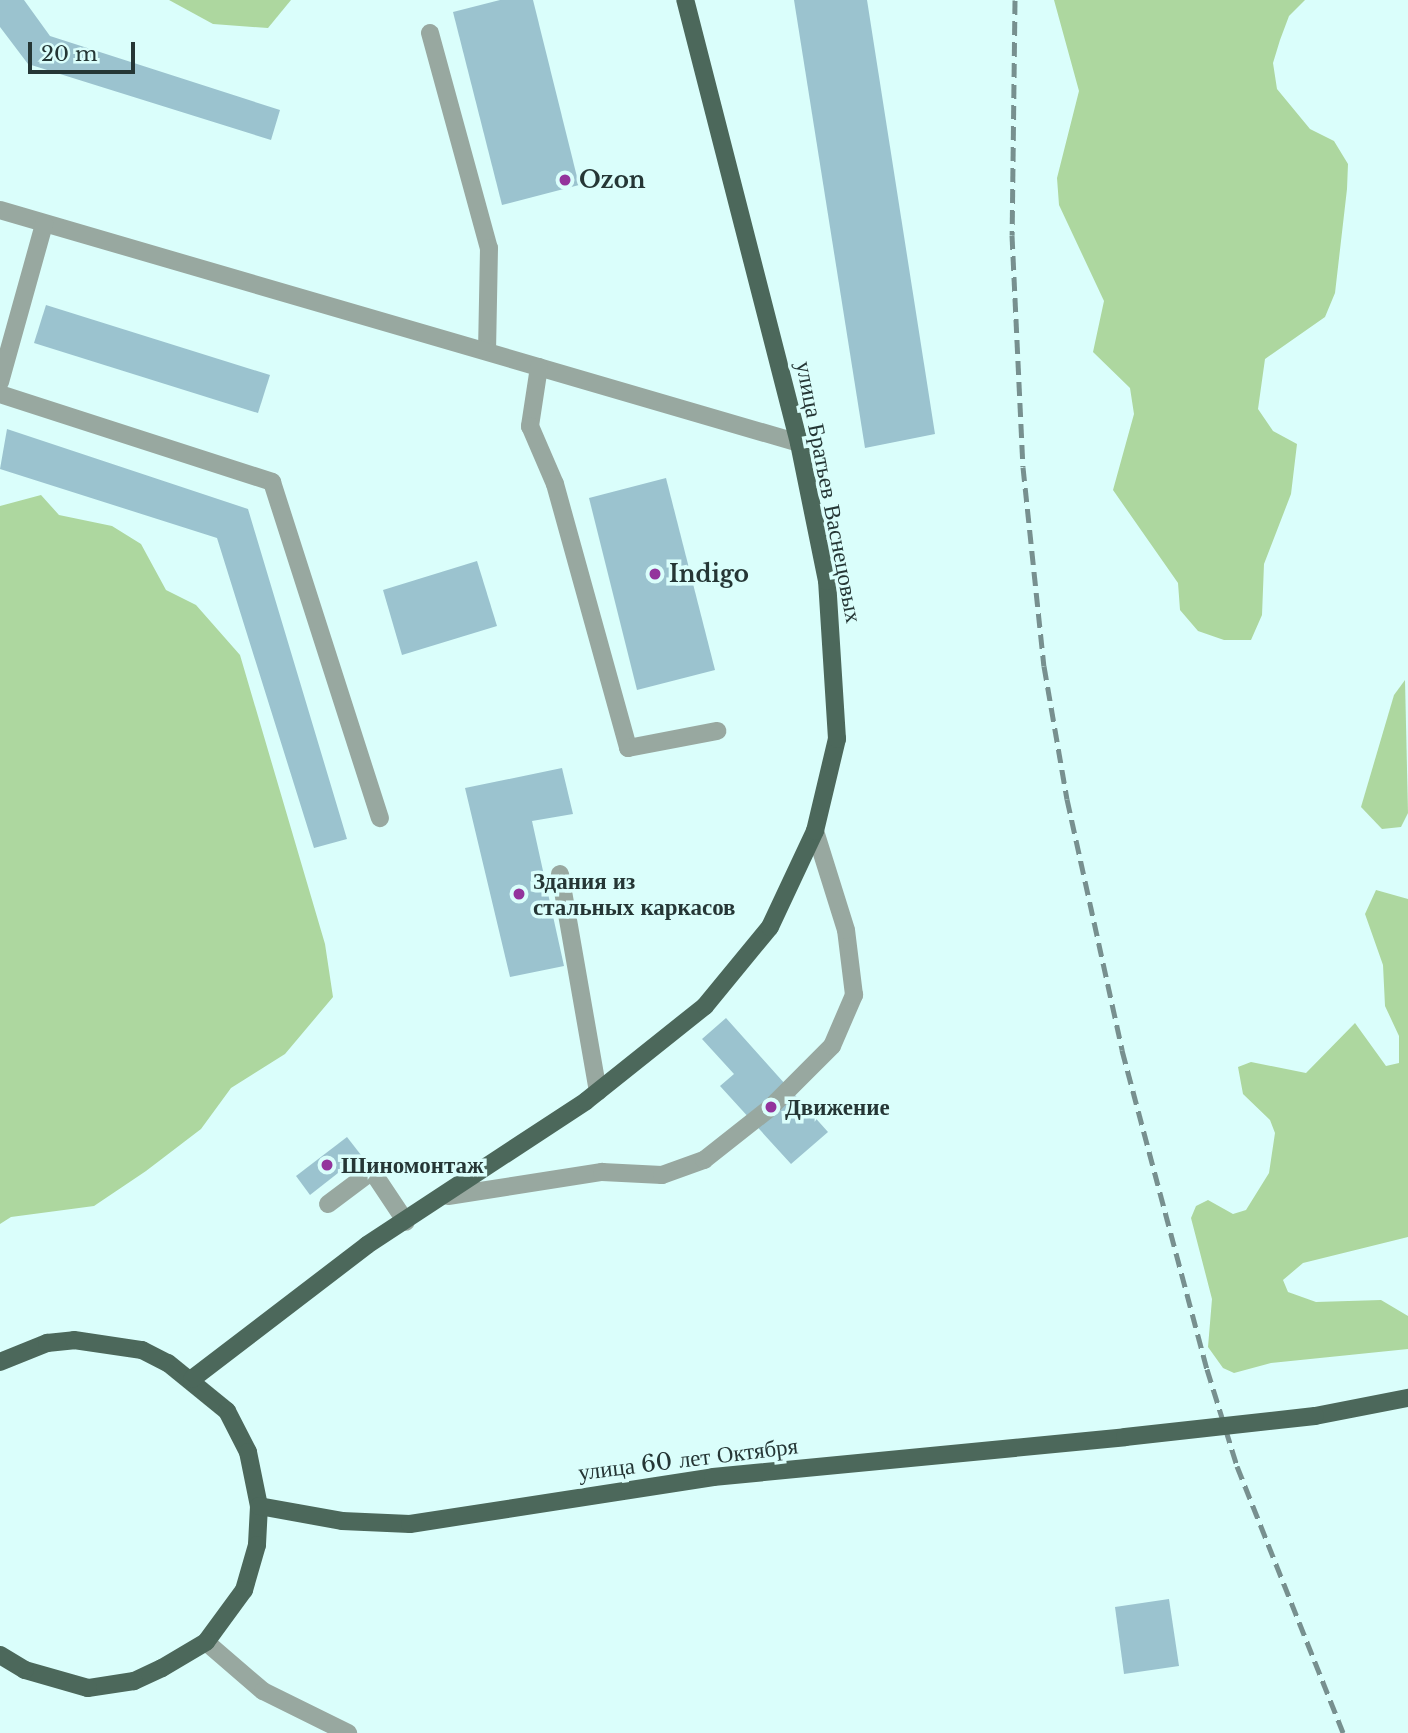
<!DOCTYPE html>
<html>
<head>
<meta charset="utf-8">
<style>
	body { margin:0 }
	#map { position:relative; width:1408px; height:1733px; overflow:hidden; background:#dafefb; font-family:"Libre Baskerville",serif }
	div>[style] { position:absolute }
	.green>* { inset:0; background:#add79f }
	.building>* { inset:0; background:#9bc3cf }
	.minor>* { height:18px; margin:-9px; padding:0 9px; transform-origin:9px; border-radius:9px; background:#98a8a0 }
	.major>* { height:18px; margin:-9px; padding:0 9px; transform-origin:9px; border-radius:9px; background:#4c685b }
	.rail>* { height:5px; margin-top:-2.5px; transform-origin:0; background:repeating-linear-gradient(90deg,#77908f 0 14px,transparent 0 21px) }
	.major-bridge>* { height:18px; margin:-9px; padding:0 9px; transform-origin:9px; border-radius:9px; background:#4c685b }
	.dots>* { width:19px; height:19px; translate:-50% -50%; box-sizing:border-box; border:4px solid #dafefb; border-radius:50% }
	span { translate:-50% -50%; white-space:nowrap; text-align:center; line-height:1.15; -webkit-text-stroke:7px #dafefb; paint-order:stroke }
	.poi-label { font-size:23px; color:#253635; font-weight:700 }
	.left { translate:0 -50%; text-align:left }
	.street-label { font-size:23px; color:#253635 }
	.scale { position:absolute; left:28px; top:42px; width:107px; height:32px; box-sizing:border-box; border:4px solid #253635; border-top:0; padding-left:9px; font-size:21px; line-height:24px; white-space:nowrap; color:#253635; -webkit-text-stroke:5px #dafefb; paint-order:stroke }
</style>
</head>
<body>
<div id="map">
	<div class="green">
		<i style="clip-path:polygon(169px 0,291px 0,268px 28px,213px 24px)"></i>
		<i style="clip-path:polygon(1054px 0,1305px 0,1289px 16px,1280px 40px,1273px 63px,1277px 89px,1310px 129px,1334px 141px,1348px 164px,1347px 189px,1335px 293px,1325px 317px,1265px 359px,1258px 409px,1273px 431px,1297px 444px,1291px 494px,1264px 564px,1262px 615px,1251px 640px,1224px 640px,1198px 631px,1180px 610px,1178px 583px,1113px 490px,1134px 414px,1130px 388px,1093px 352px,1104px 301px,1059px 205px,1057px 178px,1079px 91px)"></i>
		<i style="clip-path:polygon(41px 495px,59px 515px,112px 526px,141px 544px,166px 590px,196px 605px,240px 655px,325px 944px,333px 997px,285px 1054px,231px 1088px,201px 1129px,146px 1171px,94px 1206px,11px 1217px,0 1224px,0 506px)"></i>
		<i style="clip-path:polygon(1405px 680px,1408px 813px,1401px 827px,1382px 829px,1361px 807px,1394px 695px)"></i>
		<i style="clip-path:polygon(1376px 890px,1408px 899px,1408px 1237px,1303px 1263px,1283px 1280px,1288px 1292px,1316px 1302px,1381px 1300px,1408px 1316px,1408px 1349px,1271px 1363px,1234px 1373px,1223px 1368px,1208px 1347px,1212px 1299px,1191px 1218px,1196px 1206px,1208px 1200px,1233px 1214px,1246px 1210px,1269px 1173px,1275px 1133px,1270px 1120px,1243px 1094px,1238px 1067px,1251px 1062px,1306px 1073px,1355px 1023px,1386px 1066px,1399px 1063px,1399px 1036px,1385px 1006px,1383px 965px,1365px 914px)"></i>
	</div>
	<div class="building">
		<i style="clip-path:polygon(0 0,24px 0,50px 36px,280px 110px,271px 140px,28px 64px,0 27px)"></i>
		<i style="clip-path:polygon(500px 0,533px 0,579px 185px,502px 205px,453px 12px)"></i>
		<i style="clip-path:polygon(794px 0,867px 0,935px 434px,865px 448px)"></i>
		<i style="clip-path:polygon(46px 305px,270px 375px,258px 413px,34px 343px)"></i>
		<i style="clip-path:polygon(7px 429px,248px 509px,347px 839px,314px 848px,217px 538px,0 469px)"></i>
		<i style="clip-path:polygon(666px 478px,715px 670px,637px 690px,589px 498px)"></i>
		<i style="clip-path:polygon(477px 561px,497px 626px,402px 655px,383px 590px)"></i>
		<i style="clip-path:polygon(562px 768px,573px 814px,532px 821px,564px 966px,510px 977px,465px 788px)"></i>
		<i style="clip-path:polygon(726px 1018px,828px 1132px,791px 1164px,720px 1086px,734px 1074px,702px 1039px)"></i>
		<i style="clip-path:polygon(347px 1137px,361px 1155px,310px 1195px,296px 1176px)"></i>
		<i style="clip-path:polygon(1169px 1599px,1179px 1666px,1124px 1674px,1115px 1607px)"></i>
	</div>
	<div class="minor">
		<i style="left:430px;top:33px;width:223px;rotate:74.7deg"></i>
		<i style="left:489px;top:248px;width:103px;rotate:91.1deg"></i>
		<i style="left:0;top:210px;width:832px;rotate:16.26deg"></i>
		<i style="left:539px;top:367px;width:60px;rotate:98.7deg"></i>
		<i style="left:530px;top:426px;width:63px;rotate:66.7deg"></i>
		<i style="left:555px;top:484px;width:274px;rotate:74.5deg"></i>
		<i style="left:628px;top:748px;width:91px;rotate:-10.8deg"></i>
		<i style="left:0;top:382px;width:164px;rotate:-74.4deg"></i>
		<i style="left:0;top:394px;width:286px;rotate:17.9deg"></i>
		<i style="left:272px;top:482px;width:353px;rotate:72.2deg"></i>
		<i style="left:560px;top:874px;width:221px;rotate:80.1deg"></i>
		<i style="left:448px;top:1196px;width:156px;rotate:-8.9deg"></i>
		<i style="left:602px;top:1172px;width:60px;rotate:2.9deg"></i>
		<i style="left:662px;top:1175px;width:45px;rotate:-19.7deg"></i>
		<i style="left:704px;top:1160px;width:85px;rotate:-38.3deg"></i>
		<i style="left:771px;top:1107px;width:86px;rotate:-45deg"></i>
		<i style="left:832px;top:1046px;width:56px;rotate:-66.7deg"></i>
		<i style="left:854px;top:995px;width:65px;rotate:-97deg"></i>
		<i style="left:846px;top:930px;width:104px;rotate:-107.4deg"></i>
		<i style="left:328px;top:1204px;width:55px;rotate:-36.9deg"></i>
		<i style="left:372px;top:1171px;width:61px;rotate:56.3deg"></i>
		<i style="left:206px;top:1642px;width:75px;rotate:40.7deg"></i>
		<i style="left:263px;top:1691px;width:95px;rotate:26.3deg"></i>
	</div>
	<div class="major">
		<i style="left:0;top:1362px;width:51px;rotate:-22deg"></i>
		<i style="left:47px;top:1343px;width:27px;rotate:-6deg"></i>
		<i style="left:74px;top:1340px;width:69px;rotate:8.4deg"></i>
		<i style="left:142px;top:1350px;width:29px;rotate:27deg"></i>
		<i style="left:168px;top:1363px;width:76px;rotate:39.1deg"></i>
		<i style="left:227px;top:1411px;width:46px;rotate:62.9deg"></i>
		<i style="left:248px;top:1452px;width:55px;rotate:78.5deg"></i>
		<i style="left:259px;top:1506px;width:39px;rotate:93deg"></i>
		<i style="left:257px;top:1545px;width:47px;rotate:106.1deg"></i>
		<i style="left:244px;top:1590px;width:64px;rotate:126.2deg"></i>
		<i style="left:206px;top:1642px;width:51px;rotate:149.4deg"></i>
		<i style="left:162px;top:1668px;width:31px;rotate:155deg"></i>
		<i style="left:134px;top:1681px;width:47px;rotate:171.3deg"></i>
		<i style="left:88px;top:1688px;width:66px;rotate:-164.1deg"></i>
		<i style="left:25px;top:1670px;width:29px;rotate:-149deg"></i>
		<i style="left:192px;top:1379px;width:220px;rotate:-37.4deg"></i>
		<i style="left:367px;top:1245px;width:262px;rotate:-33.3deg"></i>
		<i style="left:586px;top:1101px;width:152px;rotate:-38.6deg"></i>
		<i style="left:705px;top:1006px;width:102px;rotate:-50.6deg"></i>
		<i style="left:770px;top:927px;width:106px;rotate:-64.9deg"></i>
		<i style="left:815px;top:831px;width:95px;rotate:-76.6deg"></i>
		<i style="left:837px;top:739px;width:158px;rotate:-93.6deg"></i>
		<i style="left:827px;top:581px;width:141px;rotate:-101.5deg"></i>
		<i style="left:799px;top:443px;width:457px;rotate:-104.4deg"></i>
		<i style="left:1315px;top:1416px;width:95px;rotate:-11deg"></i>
		<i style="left:259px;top:1506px;width:84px;rotate:10.2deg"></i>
		<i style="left:342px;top:1521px;width:68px;rotate:2.5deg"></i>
		<i style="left:410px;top:1524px;width:307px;rotate:-8.8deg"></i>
		<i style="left:713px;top:1477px;width:414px;rotate:-5.5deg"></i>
	</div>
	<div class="rail">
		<i style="left:1015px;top:0;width:235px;rotate:90.7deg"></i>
		<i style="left:1012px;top:235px;width:232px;rotate:87.3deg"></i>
		<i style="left:1023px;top:467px;width:200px;rotate:84deg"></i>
		<i style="left:1044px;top:666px;width:135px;rotate:80.2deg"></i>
		<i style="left:1067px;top:799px;width:257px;rotate:77.6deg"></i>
		<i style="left:1122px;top:1050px;width:330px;rotate:75.1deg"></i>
		<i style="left:1207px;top:1369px;width:102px;rotate:72.8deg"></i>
		<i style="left:1237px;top:1466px;width:287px;rotate:68.3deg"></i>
	</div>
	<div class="major-bridge">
		<i style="left:1125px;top:1437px;width:191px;rotate:-6.3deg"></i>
	</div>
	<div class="dots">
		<i style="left:565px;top:180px;background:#93349c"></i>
		<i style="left:655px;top:574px;background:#93349c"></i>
		<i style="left:519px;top:894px;background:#93349c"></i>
		<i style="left:771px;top:1107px;background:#93349c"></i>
		<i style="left:327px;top:1165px;background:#93349c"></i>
	</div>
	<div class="poi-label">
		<span class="left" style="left:579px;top:180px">Ozon</span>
		<span class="left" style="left:669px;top:574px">Indigo</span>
		<span class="left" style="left:533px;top:894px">Здания из<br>стальных каркасов</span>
		<span class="left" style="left:785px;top:1107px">Движение</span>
		<span class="left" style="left:341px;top:1165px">Шиномонтаж</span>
	</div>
	<div class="street-label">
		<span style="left:829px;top:492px;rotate:79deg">улица Братьев Васнецовых</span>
		<span style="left:688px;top:1459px;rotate:-7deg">улица 60 лет Октября</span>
	</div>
	<div class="scale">20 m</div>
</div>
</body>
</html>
